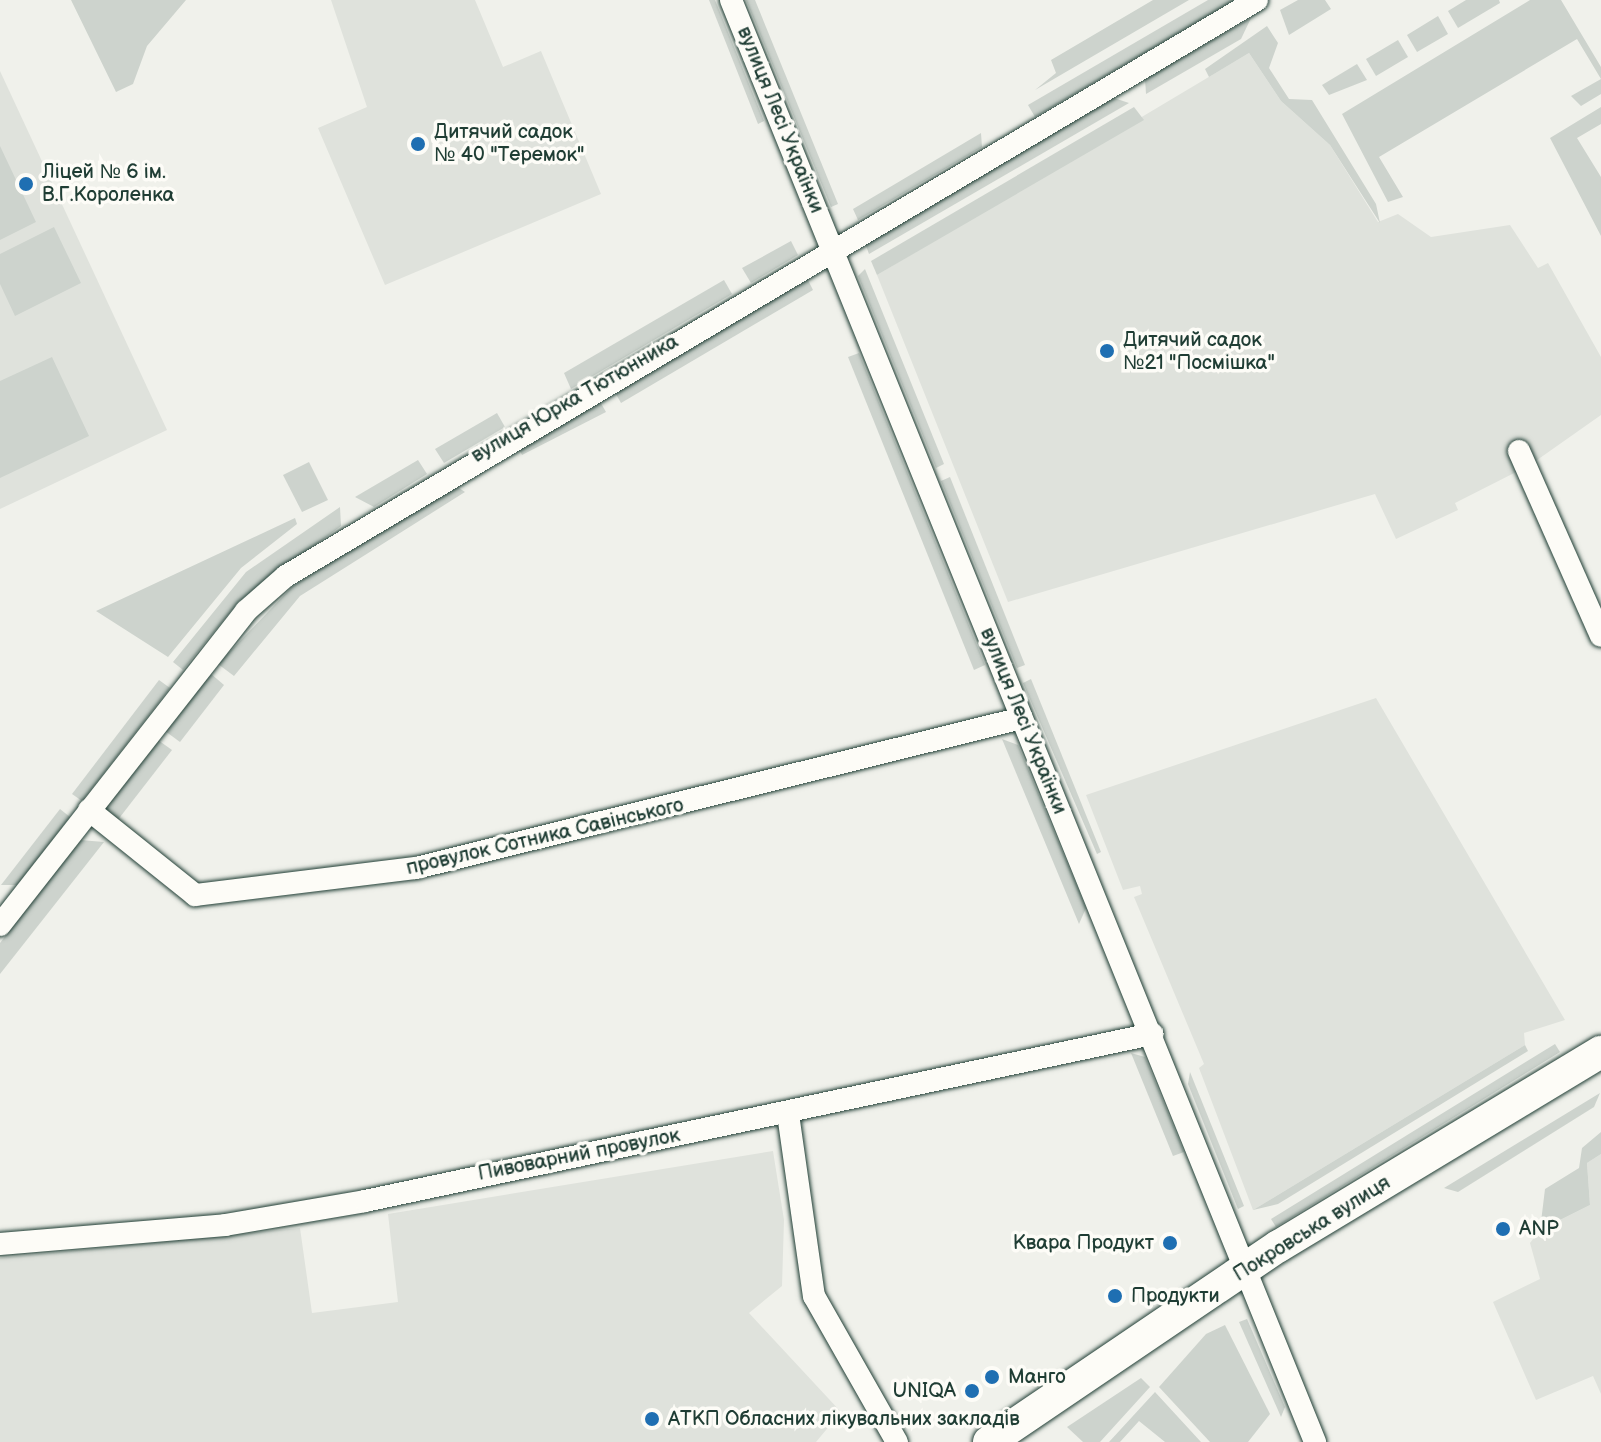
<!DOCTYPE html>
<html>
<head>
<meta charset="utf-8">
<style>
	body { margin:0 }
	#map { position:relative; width:1601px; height:1442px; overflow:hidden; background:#f0f1eb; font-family:"Balsamiq Sans",sans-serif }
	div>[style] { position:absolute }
	.built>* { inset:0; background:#dfe2dc }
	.green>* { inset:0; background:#cdd3cd }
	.roads { filter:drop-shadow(0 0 2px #1f3d34) drop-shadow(0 0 2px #1f3d34) }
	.minor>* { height:22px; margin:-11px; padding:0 11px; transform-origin:11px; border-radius:11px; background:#fdfcf7 }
	.highway>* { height:32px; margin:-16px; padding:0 16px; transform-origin:16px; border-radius:16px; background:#fdfcf7 }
	.dots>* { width:22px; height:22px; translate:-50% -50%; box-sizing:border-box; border:4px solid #fdfcf7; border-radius:50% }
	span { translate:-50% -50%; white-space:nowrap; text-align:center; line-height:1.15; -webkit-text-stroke:7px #fdfcf7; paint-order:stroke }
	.street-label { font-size:20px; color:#1f3d34 }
	.poi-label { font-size:20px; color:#1f3d34 }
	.left { translate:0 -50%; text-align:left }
	.right { translate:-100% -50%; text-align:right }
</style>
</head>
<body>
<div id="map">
	<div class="built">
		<i style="clip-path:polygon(331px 0,475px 0,503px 67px,541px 51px,601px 194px,385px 285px,318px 128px,367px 107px)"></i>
		<i style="clip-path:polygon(1249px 53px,1281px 101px,1330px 145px,1378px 222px,1398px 214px,1431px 237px,1510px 225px,1538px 268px,1548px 263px,1601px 357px,1601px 415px,1530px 465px,1455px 503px,1458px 510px,1396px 539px,1375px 494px,1008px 602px,877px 275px)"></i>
		<i style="clip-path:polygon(0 71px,167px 430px,0 509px)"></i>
		<i style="clip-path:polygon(1376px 698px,1565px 1020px,1524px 1033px,1525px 1045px,1253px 1210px,1199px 1068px,1204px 1064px,1134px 897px,1142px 894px,1140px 886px,1123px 890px,1086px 795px)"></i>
		<i style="clip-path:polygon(773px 1151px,784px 1220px,782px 1286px,749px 1313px,841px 1412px,816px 1442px,0 1442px,0 1258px,300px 1228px,312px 1313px,398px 1302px,388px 1214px)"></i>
		<i style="clip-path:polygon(1601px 1154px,1601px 1394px,1593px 1376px,1536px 1400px,1493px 1302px,1540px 1279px,1530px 1243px,1540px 1230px,1590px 1205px,1587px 1163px)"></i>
	</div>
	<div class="green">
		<i style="clip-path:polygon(71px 0,186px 0,147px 46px,133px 84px,116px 92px)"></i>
		<i style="clip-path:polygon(709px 0,715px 0,764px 121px,758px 124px)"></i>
		<i style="clip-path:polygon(746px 0,755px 0,838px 204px,831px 207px)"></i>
		<i style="clip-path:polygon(1153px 0,1189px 0,1035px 90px,1056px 73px,1051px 60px)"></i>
		<i style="clip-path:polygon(1208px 0,1235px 0,1035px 117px,1028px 105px)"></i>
		<i style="clip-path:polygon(1298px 0,1325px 0,1331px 9px,1289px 35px,1280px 10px)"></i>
		<i style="clip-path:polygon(1466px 0,1499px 0,1500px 3px,1458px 28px,1448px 11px)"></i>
		<i style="clip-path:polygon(1530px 0,1561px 0,1601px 67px,1601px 94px,1581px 106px,1571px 96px,1601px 79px,1577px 39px,1379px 157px,1403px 197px,1388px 202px,1342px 114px)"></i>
		<i style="clip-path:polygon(1438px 16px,1448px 34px,1417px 52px,1407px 35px)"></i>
		<i style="clip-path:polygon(1251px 18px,1241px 39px,1146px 94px,1145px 79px)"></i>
		<i style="clip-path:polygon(1267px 26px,1278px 43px,1269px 68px,1289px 99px,1312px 100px,1376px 204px,1380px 223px,1330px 145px,1281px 101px,1249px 53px,1209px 77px,1205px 69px)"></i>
		<i style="clip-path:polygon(1398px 40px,1408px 57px,1376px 76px,1366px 59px)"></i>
		<i style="clip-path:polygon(1357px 64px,1367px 80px,1329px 95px,1322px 85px)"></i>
		<i style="clip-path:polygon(1114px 98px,1129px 103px,869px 254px,865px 243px)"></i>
		<i style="clip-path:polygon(1134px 107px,1144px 120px,877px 275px,871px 261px)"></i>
		<i style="clip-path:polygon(1601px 107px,1601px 124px,1577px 138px,1601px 177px,1601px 236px,1550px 138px)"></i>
		<i style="clip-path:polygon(981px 133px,982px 147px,858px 220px,853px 209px)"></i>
		<i style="clip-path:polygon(0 146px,36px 222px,0 240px)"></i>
		<i style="clip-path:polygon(54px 227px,81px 283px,15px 316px,0 284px,0 254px)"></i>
		<i style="clip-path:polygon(791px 241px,798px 255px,751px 283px,742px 268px)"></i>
		<i style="clip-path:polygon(865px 269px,944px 464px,936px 468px,858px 276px)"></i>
		<i style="clip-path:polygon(806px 276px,813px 290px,621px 403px,613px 389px)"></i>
		<i style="clip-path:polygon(724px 280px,732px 294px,571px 389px,564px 373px)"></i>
		<i style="clip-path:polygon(859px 353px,985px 665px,974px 670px,848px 357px)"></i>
		<i style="clip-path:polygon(52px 357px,89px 436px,0 478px,0 381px)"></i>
		<i style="clip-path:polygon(598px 398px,606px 412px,522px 455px,517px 445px)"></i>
		<i style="clip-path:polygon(497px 413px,505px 427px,444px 463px,435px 449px)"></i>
		<i style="clip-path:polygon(418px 460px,427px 474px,374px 507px,355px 497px)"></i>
		<i style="clip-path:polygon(309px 462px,328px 500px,302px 512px,283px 475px)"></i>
		<i style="clip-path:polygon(950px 477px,1025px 665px,1017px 668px,941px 481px)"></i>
		<i style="clip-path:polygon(453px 484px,465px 492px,300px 596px,234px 676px,218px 664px,292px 587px)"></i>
		<i style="clip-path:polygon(340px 507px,341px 526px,239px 601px,183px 670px,173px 662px,246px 572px)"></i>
		<i style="clip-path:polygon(295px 518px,297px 524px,241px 568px,168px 657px,96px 611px)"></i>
		<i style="clip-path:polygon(210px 673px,224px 685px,180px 742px,165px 731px)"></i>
		<i style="clip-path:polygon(1031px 679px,1101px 852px,1097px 854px,1023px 683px)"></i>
		<i style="clip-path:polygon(159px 680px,170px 688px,82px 801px,72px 794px)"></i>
		<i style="clip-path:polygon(1002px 739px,1018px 745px,1086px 908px,1079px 924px)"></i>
		<i style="clip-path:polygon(158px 740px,172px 750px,117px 821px,104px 809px)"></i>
		<i style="clip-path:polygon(60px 809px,70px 817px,17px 885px,1px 885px)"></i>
		<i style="clip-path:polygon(80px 840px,104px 842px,0 974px,0 943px)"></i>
		<i style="clip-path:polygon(1555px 1044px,1560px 1052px,1276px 1227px,1271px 1219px)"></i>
		<i style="clip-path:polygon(1525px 1045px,1528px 1051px,1278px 1204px,1253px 1210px)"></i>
		<i style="clip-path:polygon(1131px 1053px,1145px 1057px,1184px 1152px,1173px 1156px)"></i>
		<i style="clip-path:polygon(1190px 1072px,1244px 1206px,1238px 1209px,1188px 1084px)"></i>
		<i style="clip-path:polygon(1600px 1093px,1594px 1107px,1458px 1192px,1444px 1188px)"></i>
		<i style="clip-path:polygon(1601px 1132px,1601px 1154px,1587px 1163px,1590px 1205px,1540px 1230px,1545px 1189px,1579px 1168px,1582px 1148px)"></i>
		<i style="clip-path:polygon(1247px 1319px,1285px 1407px,1281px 1417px,1239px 1322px)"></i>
		<i style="clip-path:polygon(1225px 1325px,1270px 1414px,1248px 1442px,1210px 1442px,1159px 1387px,1206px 1334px)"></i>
		<i style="clip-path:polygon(1141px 1378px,1150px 1387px,1100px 1442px,1083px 1442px,1067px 1427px)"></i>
		<i style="clip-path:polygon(1155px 1392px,1201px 1442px,1165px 1442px,1139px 1421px,1120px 1442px,1109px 1442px)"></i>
	</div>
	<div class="roads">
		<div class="minor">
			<i style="left:731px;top:0;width:1556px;rotate:67.95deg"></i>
			<i style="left:1519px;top:451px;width:202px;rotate:66.1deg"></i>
			<i style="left:89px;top:810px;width:136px;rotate:38.7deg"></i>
			<i style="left:195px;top:895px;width:223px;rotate:-7deg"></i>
			<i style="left:416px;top:868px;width:624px;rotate:-13.9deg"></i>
			<i style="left:0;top:925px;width:399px;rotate:-51.9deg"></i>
			<i style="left:246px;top:611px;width:53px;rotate:-41.2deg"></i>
			<i style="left:286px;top:576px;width:1129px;rotate:-30.68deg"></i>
			<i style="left:788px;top:1114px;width:184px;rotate:81.9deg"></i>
			<i style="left:814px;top:1296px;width:168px;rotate:60.4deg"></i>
			<i style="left:0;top:1244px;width:226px;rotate:-4.8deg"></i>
			<i style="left:225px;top:1225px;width:142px;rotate:-9.7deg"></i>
			<i style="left:365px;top:1201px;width:805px;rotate:-11.98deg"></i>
		</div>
		<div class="highway">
			<i style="left:989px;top:1442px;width:350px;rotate:-34.1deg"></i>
			<i style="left:1279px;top:1246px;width:376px;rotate:-31.1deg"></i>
		</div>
	</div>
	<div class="dots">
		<i style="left:418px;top:144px;background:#1f6fb2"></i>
		<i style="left:26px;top:184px;background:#1f6fb2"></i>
		<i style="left:1107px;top:351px;background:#1f6fb2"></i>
		<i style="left:1503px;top:1229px;background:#1f6fb2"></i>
		<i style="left:1170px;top:1243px;background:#1f6fb2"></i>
		<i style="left:1115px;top:1296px;background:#1f6fb2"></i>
		<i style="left:992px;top:1377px;background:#1f6fb2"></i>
		<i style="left:972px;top:1391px;background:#1f6fb2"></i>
		<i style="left:652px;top:1419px;background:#1f6fb2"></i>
	</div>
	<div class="street-label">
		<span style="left:780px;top:120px;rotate:68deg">вулиця Лесі Українки</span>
		<span style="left:575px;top:399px;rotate:-30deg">вулиця Юрка Тютюнника</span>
		<span style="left:1023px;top:721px;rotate:68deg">вулиця Лесі Українки</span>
		<span style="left:545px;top:837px;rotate:-13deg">провулок Сотника Савінського</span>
		<span style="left:579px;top:1155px;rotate:-11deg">Пивоварний провулок</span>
		<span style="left:1312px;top:1229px;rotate:-32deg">Покровська вулиця</span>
	</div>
	<div class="poi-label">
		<span class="left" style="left:434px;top:144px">Дитячий садок<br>№ 40 "Теремок"</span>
		<span class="left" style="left:42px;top:184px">Ліцей № 6 ім.<br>В.Г.Короленка</span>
		<span class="left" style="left:1123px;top:352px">Дитячий садок<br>№21 "Посмішка"</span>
		<span class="left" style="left:1519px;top:1229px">ANP</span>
		<span class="right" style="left:1154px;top:1243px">Квара Продукт</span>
		<span class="left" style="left:1131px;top:1296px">Продукти</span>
		<span class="left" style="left:1008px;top:1377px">Манго</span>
		<span class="right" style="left:956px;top:1391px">UNIQA</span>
		<span class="left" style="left:668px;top:1419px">АТКП Обласних лікувальних закладів</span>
	</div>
</div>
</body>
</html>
